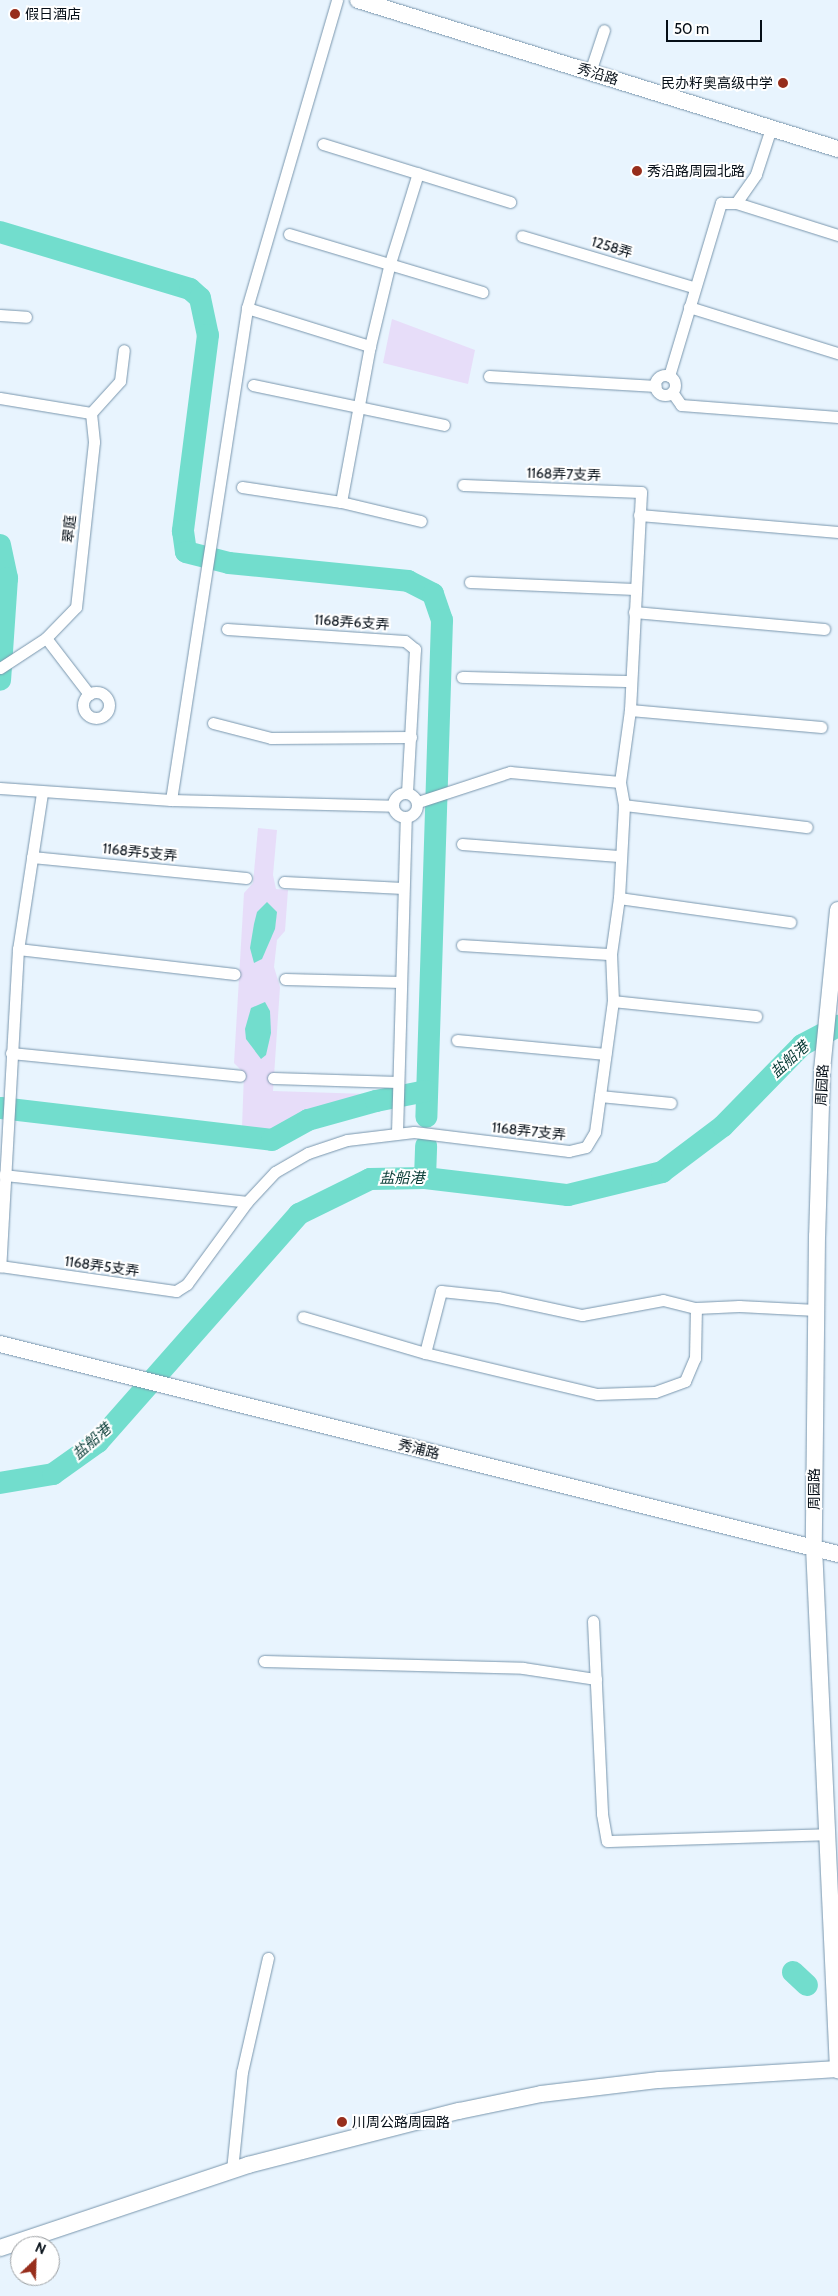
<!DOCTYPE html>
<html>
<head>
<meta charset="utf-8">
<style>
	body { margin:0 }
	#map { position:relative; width:838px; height:2296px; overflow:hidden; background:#e8f4fe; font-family:Cabin,"Noto Sans SC",sans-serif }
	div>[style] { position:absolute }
	.green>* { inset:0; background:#e7ddf9 }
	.water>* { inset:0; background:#72ddcd }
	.river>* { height:22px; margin:-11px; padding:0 11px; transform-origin:11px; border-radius:11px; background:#72ddcd }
	.roads { filter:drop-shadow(0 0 1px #7996ad) drop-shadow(0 0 1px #7996ad) }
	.street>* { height:11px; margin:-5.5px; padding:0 5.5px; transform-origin:5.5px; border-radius:5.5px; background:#fff }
	.street>.ring { margin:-5.5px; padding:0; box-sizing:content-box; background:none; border:11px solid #fff; border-radius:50% }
	.secondary>* { height:16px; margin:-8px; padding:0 8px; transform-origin:8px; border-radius:8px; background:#fff }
	.dots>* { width:14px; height:14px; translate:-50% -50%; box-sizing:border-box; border:2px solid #fff; border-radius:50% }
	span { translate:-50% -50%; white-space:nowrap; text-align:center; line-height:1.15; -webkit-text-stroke:4px #fff; paint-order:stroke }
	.poi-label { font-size:14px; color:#050e17 }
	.left { translate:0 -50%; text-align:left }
	.right { translate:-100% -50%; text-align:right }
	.street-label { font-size:14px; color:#050e17 }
	.water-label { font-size:15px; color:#093c36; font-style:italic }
	.north { position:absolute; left:10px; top:2236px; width:50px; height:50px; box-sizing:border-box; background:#fff; border:1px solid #9b9fa2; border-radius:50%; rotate:24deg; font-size:14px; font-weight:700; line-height:20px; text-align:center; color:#050e17 }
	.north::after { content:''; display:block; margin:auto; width:18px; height:22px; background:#972e1c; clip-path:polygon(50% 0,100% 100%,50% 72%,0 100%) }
	.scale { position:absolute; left:666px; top:20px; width:96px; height:22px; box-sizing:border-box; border:2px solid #050e17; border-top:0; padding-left:6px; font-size:15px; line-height:18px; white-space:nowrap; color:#050e17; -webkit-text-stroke:4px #fff; paint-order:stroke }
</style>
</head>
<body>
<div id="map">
	<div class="green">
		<i style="clip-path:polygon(392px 319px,475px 350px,468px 384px,383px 363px)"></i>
		<i style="clip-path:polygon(258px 828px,277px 830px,273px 875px,276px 889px,288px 890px,285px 931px,277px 940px,274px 967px,280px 987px,273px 1091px,368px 1094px,295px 1116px,268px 1132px,242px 1127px,244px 1073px,234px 1063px,244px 893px,253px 883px)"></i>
	</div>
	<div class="water">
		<i style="clip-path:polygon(267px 902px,277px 912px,275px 929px,262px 959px,254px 963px,250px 948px,254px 924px,257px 912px)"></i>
		<i style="clip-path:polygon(265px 1002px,270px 1011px,271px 1033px,266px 1055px,261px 1059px,246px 1039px,245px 1029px,251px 1008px)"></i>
	</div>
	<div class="river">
		<i style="left:0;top:232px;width:198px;rotate:16.7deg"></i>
		<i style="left:190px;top:289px;width:13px;rotate:42deg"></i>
		<i style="left:200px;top:298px;width:38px;rotate:78deg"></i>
		<i style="left:208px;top:335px;width:198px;rotate:97.3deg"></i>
		<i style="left:183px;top:531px;width:21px;rotate:82deg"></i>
		<i style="left:186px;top:552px;width:44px;rotate:14.3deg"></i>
		<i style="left:229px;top:563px;width:180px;rotate:5.7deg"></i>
		<i style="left:408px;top:581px;width:28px;rotate:27deg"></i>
		<i style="left:433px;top:594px;width:28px;rotate:71deg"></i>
		<i style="left:442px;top:620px;width:497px;rotate:91.8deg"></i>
		<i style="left:0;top:545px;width:34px;rotate:78deg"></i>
		<i style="left:7px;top:578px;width:102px;rotate:93.9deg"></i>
		<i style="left:1px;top:1108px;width:273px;rotate:6.7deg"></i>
		<i style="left:272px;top:1140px;width:41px;rotate:-29.1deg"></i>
		<i style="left:308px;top:1120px;width:71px;rotate:-15.6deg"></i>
		<i style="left:376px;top:1101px;width:51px;rotate:-11.3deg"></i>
		<i style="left:425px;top:1178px;width:32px;rotate:-88deg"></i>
		<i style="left:0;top:1483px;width:54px;rotate:-9.6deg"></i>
		<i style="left:53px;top:1474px;width:55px;rotate:-35.4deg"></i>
		<i style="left:98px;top:1442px;width:304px;rotate:-48.6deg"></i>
		<i style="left:299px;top:1214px;width:79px;rotate:-26.2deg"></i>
		<i style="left:370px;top:1179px;width:55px;rotate:-1deg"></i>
		<i style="left:425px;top:1178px;width:144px;rotate:6.8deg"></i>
		<i style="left:568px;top:1195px;width:97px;rotate:-13.7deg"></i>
		<i style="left:662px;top:1172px;width:76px;rotate:-37deg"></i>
		<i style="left:723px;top:1126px;width:113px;rotate:-45.7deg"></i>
		<i style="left:802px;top:1045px;width:41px;rotate:-27.8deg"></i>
		<i style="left:793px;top:1972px;width:19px;rotate:43deg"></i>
	</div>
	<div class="roads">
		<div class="street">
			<i style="left:590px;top:72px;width:44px;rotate:-71.6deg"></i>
			<i style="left:323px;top:144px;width:196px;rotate:17.2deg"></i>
			<i style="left:736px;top:203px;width:107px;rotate:17.4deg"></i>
			<i style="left:289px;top:234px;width:202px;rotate:16.7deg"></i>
			<i style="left:522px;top:236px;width:178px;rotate:16.6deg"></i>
			<i style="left:689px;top:307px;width:156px;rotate:17.2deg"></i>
			<i style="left:247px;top:308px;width:129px;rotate:17.2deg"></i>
			<i style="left:0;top:315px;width:26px;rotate:4deg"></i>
			<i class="ring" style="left:655px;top:375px;width:9px;height:9px"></i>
			<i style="left:489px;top:376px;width:167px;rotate:3.4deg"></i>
			<i style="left:669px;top:376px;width:181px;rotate:-73.3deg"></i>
			<i style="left:721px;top:203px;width:15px"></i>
			<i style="left:736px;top:203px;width:35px;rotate:-55deg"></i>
			<i style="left:756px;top:174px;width:48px;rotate:-71.9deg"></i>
			<i style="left:253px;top:385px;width:195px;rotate:11.8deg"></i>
			<i style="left:672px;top:392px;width:16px;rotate:55deg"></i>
			<i style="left:681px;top:405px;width:157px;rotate:4.4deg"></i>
			<i style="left:0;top:398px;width:92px;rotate:9.4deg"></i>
			<i style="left:91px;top:413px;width:29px;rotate:84deg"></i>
			<i style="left:94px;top:442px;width:166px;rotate:96.2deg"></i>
			<i style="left:76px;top:607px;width:43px;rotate:134.1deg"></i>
			<i style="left:46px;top:638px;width:55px;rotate:146.9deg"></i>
			<i style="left:91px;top:413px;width:43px;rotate:-47.8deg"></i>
			<i style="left:120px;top:381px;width:31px;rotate:-83deg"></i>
			<i style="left:242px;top:487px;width:100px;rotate:8.6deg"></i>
			<i style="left:341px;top:502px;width:82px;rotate:13.4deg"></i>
			<i style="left:341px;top:502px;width:159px;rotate:-79.5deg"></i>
			<i style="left:370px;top:346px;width:85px;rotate:-76.5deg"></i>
			<i style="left:390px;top:263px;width:94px;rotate:-72.7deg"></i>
			<i style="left:639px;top:515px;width:200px;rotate:4.9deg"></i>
			<i style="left:470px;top:582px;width:165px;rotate:2.4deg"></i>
			<i style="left:634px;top:612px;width:191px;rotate:5.1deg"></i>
			<i style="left:227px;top:629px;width:178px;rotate:3.9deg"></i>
			<i style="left:405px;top:641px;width:13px;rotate:39deg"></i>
			<i style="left:415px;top:649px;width:144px;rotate:93.2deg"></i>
			<i style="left:46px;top:638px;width:71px;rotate:52.5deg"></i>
			<i style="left:462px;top:677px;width:168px;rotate:1.4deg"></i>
			<i class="ring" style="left:83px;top:692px;width:15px;height:15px"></i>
			<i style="left:630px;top:710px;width:192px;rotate:5.1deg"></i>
			<i style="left:213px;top:723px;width:60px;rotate:14.5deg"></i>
			<i style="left:271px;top:738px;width:140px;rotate:-0.4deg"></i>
			<i style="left:0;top:788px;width:171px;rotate:4deg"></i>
			<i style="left:171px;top:800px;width:222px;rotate:1.5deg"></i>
			<i class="ring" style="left:393px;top:793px;width:13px;height:13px"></i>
			<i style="left:42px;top:793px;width:158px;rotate:98.7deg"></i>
			<i style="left:18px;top:949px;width:318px;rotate:93.2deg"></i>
			<i style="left:0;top:1266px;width:178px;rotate:8.1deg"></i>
			<i style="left:176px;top:1291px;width:13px;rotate:-32deg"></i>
			<i style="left:187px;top:1284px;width:102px;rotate:-53.8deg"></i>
			<i style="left:247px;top:1202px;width:41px;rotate:-47deg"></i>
			<i style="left:275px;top:1172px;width:38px;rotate:-30deg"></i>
			<i style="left:308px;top:1153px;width:41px;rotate:-18.4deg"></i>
			<i style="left:347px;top:1140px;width:67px;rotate:-6.8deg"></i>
			<i style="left:414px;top:1132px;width:156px;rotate:7deg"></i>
			<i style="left:569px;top:1151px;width:17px;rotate:-13deg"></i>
			<i style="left:586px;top:1147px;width:17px;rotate:-59deg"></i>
			<i style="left:595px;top:1132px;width:132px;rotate:-82.2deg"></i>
			<i style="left:613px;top:1001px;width:47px;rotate:-92.4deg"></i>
			<i style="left:611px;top:954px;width:57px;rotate:-81.9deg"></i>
			<i style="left:619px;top:898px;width:93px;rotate:-86.9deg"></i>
			<i style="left:624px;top:805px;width:23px;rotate:-100deg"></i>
			<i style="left:620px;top:782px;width:73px;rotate:-82.1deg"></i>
			<i style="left:630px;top:710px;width:218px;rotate:-87.1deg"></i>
			<i style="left:641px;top:492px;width:178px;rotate:-177.7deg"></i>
			<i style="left:171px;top:800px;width:498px;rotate:-81.2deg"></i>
			<i style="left:247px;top:308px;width:321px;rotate:-73.7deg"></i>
			<i style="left:418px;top:802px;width:97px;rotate:-18.1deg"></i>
			<i style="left:510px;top:772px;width:110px;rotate:5.2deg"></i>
			<i style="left:624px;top:805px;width:184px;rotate:6.9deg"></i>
			<i style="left:462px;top:844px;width:157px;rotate:4.4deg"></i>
			<i style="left:32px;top:857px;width:215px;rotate:5.6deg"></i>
			<i style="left:284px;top:882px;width:119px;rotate:2.9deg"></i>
			<i style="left:619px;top:898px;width:173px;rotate:8deg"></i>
			<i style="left:462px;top:945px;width:149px;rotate:3.5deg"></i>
			<i style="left:18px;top:949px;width:218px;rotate:6.6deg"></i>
			<i style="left:285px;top:979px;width:116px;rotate:1.5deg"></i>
			<i style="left:613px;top:1001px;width:144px;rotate:6deg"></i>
			<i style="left:457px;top:1040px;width:149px;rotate:5.4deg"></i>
			<i style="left:11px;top:1053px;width:230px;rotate:5.7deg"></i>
			<i style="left:273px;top:1078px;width:125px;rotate:1.8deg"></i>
			<i style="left:600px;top:1096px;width:71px;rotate:5.6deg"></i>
			<i style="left:397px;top:1133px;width:315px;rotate:-88.4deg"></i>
			<i style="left:4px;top:1175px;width:244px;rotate:6.3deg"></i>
			<i style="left:303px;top:1317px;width:127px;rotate:16.4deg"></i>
			<i style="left:425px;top:1353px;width:177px;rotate:13.4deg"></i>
			<i style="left:597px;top:1394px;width:58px;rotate:-2deg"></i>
			<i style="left:655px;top:1392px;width:32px;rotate:-20deg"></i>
			<i style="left:685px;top:1381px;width:25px;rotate:-67deg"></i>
			<i style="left:695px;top:1358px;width:50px;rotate:-88.9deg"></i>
			<i style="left:425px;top:1353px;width:64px;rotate:-75.5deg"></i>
			<i style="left:441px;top:1291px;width:57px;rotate:6deg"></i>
			<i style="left:498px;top:1297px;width:86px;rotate:12.1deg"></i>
			<i style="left:582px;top:1315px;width:82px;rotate:-10.5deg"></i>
			<i style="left:663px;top:1300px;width:34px;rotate:14deg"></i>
			<i style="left:696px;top:1308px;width:43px;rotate:-2.7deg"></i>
			<i style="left:739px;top:1306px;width:77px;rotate:3deg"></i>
			<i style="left:593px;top:1621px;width:193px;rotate:87.3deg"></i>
			<i style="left:602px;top:1814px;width:27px;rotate:80deg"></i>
			<i style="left:607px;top:1841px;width:221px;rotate:-1.8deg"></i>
			<i style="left:264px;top:1661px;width:259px;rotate:1.5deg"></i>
			<i style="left:523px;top:1668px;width:74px;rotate:8.6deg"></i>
			<i style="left:232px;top:2170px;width:99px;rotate:-84.2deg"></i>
			<i style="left:242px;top:2072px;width:117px;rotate:-77.2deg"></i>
		</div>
		<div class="secondary">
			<i style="left:358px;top:0;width:503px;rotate:17.25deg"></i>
			<i style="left:838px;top:910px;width:162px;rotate:95.7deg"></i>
			<i style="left:822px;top:1071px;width:165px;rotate:91.7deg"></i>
			<i style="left:817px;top:1236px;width:311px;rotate:90.6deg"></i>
			<i style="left:814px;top:1547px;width:524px;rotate:87.37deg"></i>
			<i style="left:0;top:1344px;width:864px;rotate:14.07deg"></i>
			<i style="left:0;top:2248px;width:262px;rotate:-18.5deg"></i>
			<i style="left:248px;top:2165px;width:218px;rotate:-14.4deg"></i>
			<i style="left:459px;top:2111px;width:84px;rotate:-11.7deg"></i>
			<i style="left:541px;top:2094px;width:119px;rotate:-6.8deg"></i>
			<i style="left:659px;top:2080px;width:179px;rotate:-3.5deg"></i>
		</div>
	</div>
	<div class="dots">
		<i style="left:15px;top:14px;background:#972e1c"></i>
		<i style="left:783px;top:83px;background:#972e1c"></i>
		<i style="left:637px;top:171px;background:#972e1c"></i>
		<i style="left:342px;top:2122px;background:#972e1c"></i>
	</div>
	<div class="poi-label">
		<span class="left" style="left:25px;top:14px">假日酒店</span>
		<span class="right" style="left:773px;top:83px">民办籽奥高级中学</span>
		<span class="left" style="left:647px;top:171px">秀沿路周园北路</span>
		<span class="left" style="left:352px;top:2122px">川周公路周园路</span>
	</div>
	<div class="street-label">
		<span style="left:598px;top:74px;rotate:17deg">秀沿路</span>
		<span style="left:612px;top:247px;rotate:17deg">1258弄</span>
		<span style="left:564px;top:474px;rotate:2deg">1168弄7支弄</span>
		<span style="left:69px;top:529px;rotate:-84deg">翠庭</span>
		<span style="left:352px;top:622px;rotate:4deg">1168弄6支弄</span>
		<span style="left:140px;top:852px;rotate:6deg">1168弄5支弄</span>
		<span style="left:822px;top:1085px;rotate:-87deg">周园路</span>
		<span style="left:529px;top:1131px;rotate:6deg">1168弄7支弄</span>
		<span style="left:102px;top:1266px;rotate:8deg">1168弄5支弄</span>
		<span style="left:419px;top:1449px;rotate:14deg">秀浦路</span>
		<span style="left:814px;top:1489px;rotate:-90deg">周园路</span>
	</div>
	<div class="water-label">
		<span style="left:790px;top:1060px;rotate:-42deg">盐船港</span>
		<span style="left:402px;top:1179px">盐船港</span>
		<span style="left:92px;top:1442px;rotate:-41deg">盐船港</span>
	</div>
	<div class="north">N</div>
	<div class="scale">50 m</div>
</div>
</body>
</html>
